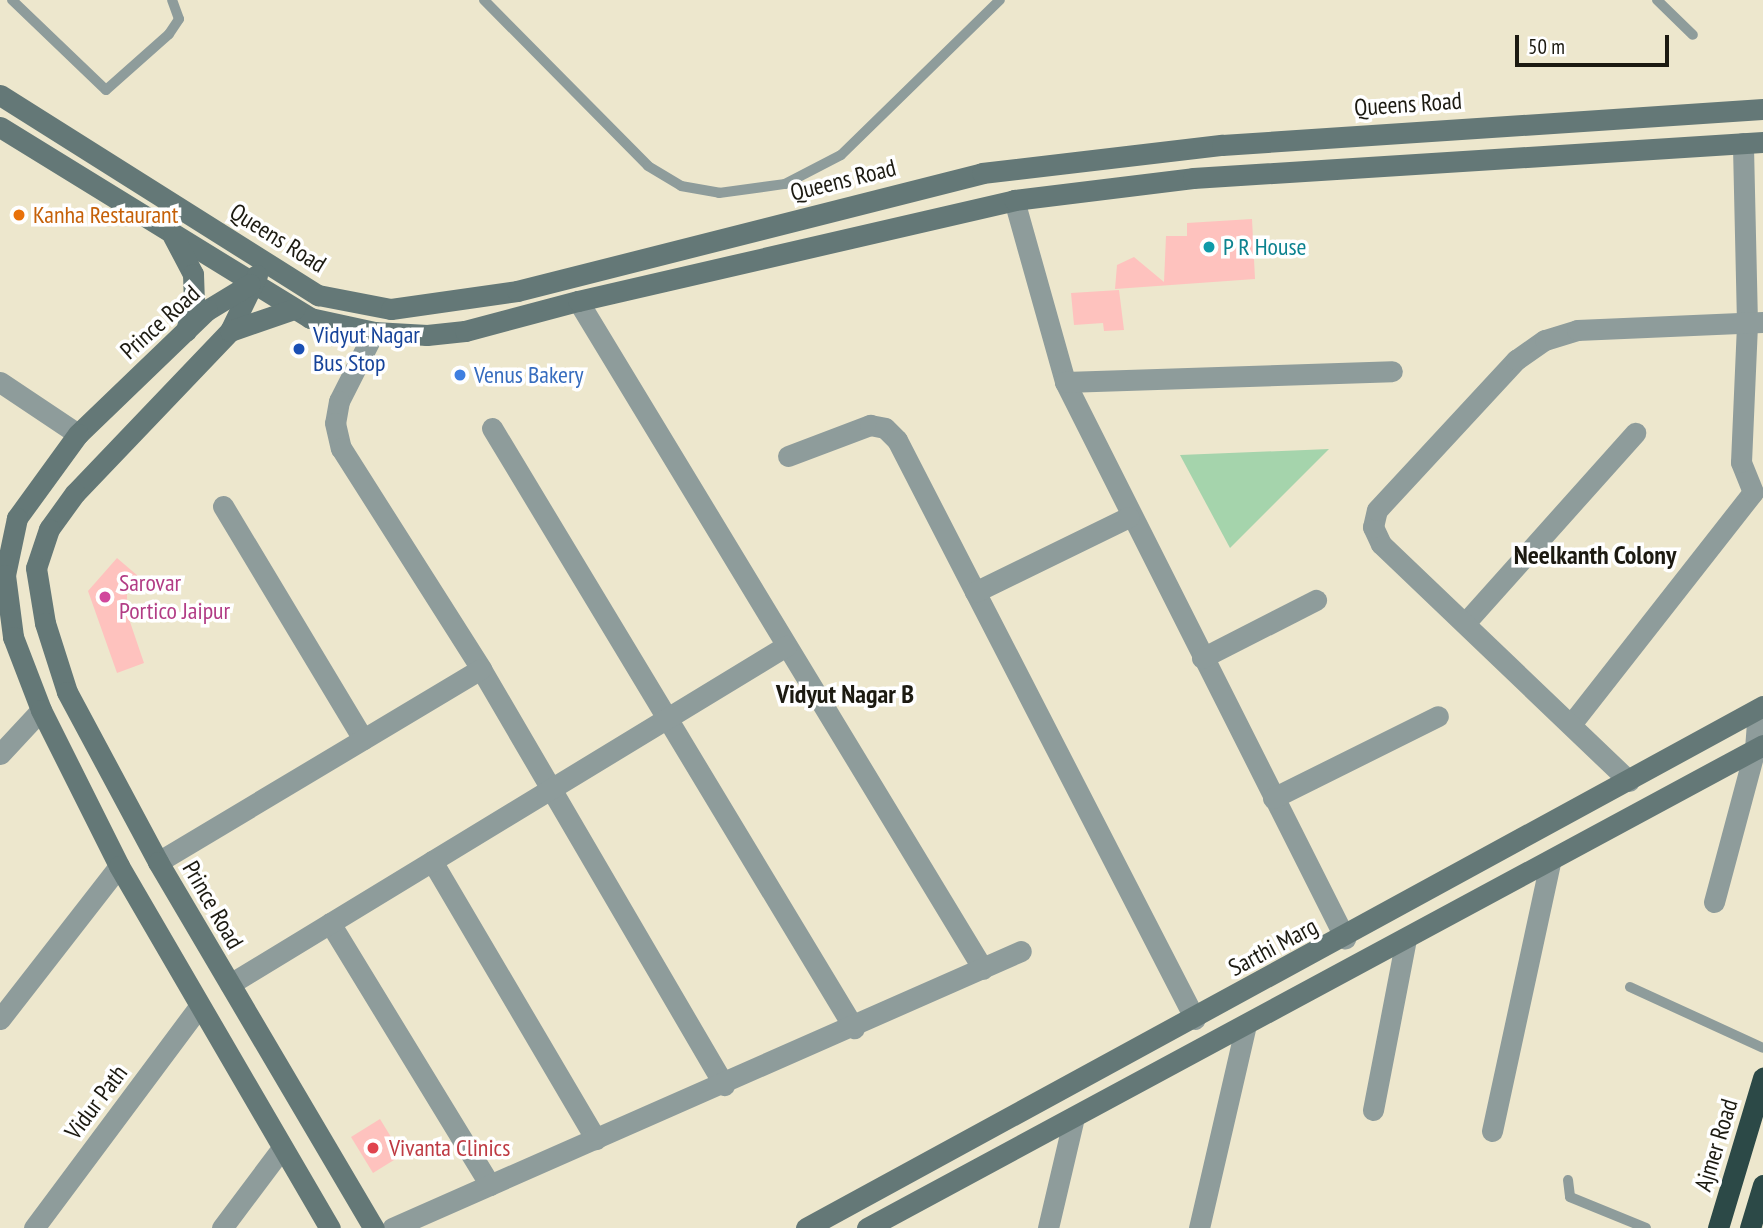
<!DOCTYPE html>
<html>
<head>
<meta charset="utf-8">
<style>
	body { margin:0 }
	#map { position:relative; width:1763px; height:1228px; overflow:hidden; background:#ede7cd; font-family:"PT Sans Narrow",sans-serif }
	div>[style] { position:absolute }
	.green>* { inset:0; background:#a5d4ac }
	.building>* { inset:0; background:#fec2be }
	.lane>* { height:10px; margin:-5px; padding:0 5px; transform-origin:5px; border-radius:5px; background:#8e9c9b }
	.street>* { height:21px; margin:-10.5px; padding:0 10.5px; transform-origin:10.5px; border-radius:10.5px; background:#8e9c9b }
	.secondary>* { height:21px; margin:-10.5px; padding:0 10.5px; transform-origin:10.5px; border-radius:10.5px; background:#647877 }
	.highway>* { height:21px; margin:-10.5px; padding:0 10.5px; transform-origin:10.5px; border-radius:10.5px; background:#2c4947 }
	.dots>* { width:19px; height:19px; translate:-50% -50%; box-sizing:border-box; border:4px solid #fff; border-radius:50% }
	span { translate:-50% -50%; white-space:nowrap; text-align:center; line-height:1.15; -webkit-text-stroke:7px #fff; paint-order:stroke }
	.street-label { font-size:24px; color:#1c1a11 }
	.food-label { font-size:24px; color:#c56008 }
	.left { translate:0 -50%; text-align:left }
	.culture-label { font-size:24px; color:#0d838f }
	.transit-label { font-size:24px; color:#164399 }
	.shop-label { font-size:24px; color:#366cbe }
	.hotel-label { font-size:24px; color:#b23c85 }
	.health-label { font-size:24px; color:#be3a42 }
	.neighbourhood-label { font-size:26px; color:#1c1a11; font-weight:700 }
	.scale { position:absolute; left:1515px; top:35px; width:154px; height:32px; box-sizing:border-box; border:4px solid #1c1a11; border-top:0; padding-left:9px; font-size:21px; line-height:24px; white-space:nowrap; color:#1c1a11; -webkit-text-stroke:5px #fff; paint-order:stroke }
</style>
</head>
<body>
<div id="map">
	<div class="green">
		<i style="clip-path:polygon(1329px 449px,1230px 548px,1180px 455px)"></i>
	</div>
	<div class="building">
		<i style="clip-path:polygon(1252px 219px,1255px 279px,1115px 289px,1117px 265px,1134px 257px,1164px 282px,1166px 236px,1187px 236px,1187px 223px)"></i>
		<i style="clip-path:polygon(1119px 290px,1124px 330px,1104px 331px,1103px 323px,1074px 325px,1071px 293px)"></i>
		<i style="clip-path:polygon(117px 558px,138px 576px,127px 590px,127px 613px,144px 663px,117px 673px,88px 591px)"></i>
		<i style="clip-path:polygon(380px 1119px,402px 1155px,373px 1173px,351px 1137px)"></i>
	</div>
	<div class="lane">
		<i style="left:12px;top:0;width:130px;rotate:43.8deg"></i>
		<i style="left:106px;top:90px;width:84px;rotate:-41.6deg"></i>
		<i style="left:169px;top:34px;width:18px;rotate:-56deg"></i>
		<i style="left:179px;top:19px;width:20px;rotate:-110deg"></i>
		<i style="left:484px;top:0;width:233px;rotate:45.3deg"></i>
		<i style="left:648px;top:166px;width:39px;rotate:31deg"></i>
		<i style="left:681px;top:186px;width:39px;rotate:10deg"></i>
		<i style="left:719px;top:193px;width:67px;rotate:-7.8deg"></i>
		<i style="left:785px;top:184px;width:63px;rotate:-27.4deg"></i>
		<i style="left:841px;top:155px;width:222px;rotate:-44.3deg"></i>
		<i style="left:1657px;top:0;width:50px;rotate:44.2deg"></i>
		<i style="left:1630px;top:987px;width:146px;rotate:24.6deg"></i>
		<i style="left:1568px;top:1180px;width:17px;rotate:83deg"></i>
		<i style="left:1570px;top:1197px;width:82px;rotate:22.2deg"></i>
	</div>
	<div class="street">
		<i style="left:1014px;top:200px;width:189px;rotate:74.3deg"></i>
		<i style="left:1065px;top:382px;width:623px;rotate:63.27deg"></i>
		<i style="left:578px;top:301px;width:781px;rotate:58.77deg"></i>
		<i style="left:374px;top:332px;width:77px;rotate:116.9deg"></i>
		<i style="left:339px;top:401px;width:22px;rotate:100deg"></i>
		<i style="left:335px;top:423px;width:26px;rotate:77deg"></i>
		<i style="left:341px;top:448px;width:262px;rotate:57.6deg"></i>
		<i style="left:481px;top:669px;width:482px;rotate:59.7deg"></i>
		<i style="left:0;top:382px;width:94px;rotate:33.7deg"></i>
		<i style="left:1065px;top:382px;width:327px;rotate:-1.9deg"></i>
		<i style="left:492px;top:428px;width:701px;rotate:58.9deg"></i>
		<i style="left:788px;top:456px;width:88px;rotate:-20.7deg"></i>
		<i style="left:870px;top:425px;width:15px;rotate:11deg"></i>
		<i style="left:885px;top:428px;width:17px;rotate:45deg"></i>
		<i style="left:897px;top:440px;width:651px;rotate:62.77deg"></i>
		<i style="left:223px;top:506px;width:272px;rotate:59deg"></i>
		<i style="left:975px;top:592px;width:171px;rotate:-26deg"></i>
		<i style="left:1466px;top:622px;width:254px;rotate:-48.2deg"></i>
		<i style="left:1202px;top:658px;width:128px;rotate:-27deg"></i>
		<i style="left:1572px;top:723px;width:293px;rotate:-51.9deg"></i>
		<i style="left:1753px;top:492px;width:32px;rotate:-112deg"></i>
		<i style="left:1741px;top:462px;width:139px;rotate:-87.5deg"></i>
		<i style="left:1747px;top:323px;width:180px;rotate:-91.3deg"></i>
		<i style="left:0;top:754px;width:60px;rotate:-47deg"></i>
		<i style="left:1629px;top:781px;width:343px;rotate:-136.3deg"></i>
		<i style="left:1381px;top:544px;width:19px;rotate:-115deg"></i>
		<i style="left:1373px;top:527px;width:17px;rotate:-77deg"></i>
		<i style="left:1377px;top:510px;width:205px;rotate:-47.2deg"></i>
		<i style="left:1516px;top:360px;width:35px;rotate:-35deg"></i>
		<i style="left:1545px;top:340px;width:34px;rotate:-17deg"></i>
		<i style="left:1577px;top:330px;width:186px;rotate:-2.5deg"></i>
		<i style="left:1273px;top:798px;width:184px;rotate:-26.4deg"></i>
		<i style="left:432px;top:861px;width:323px;rotate:59.5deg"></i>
		<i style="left:158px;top:862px;width:376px;rotate:-30.9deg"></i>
		<i style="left:1714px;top:902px;width:158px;rotate:-75deg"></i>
		<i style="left:1755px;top:749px;width:40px;rotate:-85.7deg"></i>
		<i style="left:330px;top:923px;width:307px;rotate:58.6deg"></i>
		<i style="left:230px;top:984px;width:651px;rotate:-31.3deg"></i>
		<i style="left:0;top:1019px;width:194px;rotate:-52.1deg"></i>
		<i style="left:1373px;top:1110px;width:175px;rotate:-79.1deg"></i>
		<i style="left:1492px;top:1131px;width:275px;rotate:-77.8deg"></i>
		<i style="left:34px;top:1228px;width:276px;rotate:-53.3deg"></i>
		<i style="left:222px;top:1228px;width:100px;rotate:-53.1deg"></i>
		<i style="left:392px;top:1228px;width:687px;rotate:-23.77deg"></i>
		<i style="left:1048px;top:1228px;width:110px;rotate:-76.8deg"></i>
		<i style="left:1199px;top:1228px;width:208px;rotate:-77deg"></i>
	</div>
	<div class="secondary">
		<i style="left:0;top:95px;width:376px;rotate:32.2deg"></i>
		<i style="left:318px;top:295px;width:74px;rotate:10.9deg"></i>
		<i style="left:391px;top:309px;width:127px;rotate:-8.1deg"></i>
		<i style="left:517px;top:291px;width:480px;rotate:-14.2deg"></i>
		<i style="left:982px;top:173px;width:242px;rotate:-6.7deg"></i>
		<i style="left:1222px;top:145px;width:542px;rotate:-3.81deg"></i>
		<i style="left:0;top:127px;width:364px;rotate:31.6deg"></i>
		<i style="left:310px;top:318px;width:66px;rotate:12.3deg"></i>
		<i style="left:374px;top:332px;width:53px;rotate:3.2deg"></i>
		<i style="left:427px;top:335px;width:38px;rotate:-6deg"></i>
		<i style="left:465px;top:331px;width:117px;rotate:-14.9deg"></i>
		<i style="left:578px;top:301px;width:448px;rotate:-13deg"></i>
		<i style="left:1014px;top:200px;width:180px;rotate:-7deg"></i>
		<i style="left:1193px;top:178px;width:571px;rotate:-3.61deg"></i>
		<i style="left:173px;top:236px;width:43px;rotate:62.2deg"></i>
		<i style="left:193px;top:274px;width:27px;rotate:88deg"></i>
		<i style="left:194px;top:301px;width:31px;rotate:105deg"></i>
		<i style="left:257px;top:275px;width:62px;rotate:115.7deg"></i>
		<i style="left:230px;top:331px;width:224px;rotate:133.7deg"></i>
		<i style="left:75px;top:493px;width:44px;rotate:125.8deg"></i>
		<i style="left:49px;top:529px;width:41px;rotate:108.4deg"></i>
		<i style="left:36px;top:568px;width:56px;rotate:80.7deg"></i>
		<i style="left:45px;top:623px;width:72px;rotate:72.3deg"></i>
		<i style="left:67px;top:692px;width:193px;rotate:61.8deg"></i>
		<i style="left:158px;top:862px;width:425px;rotate:59.5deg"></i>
		<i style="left:250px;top:284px;width:50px;rotate:148.8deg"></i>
		<i style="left:207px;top:310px;width:179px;rotate:136.1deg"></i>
		<i style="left:78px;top:434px;width:104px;rotate:126deg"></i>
		<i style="left:17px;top:518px;width:58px;rotate:101.9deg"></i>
		<i style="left:5px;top:575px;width:63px;rotate:82.6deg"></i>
		<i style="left:13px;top:637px;width:78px;rotate:69deg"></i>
		<i style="left:41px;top:710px;width:174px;rotate:63.4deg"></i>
		<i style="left:119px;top:866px;width:419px;rotate:59.8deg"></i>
		<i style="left:230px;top:331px;width:68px;rotate:-19deg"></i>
		<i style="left:806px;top:1228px;width:1090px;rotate:-28.61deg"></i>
		<i style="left:867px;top:1228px;width:1018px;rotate:-28.33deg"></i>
	</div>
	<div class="highway">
		<i style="left:1718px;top:1228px;width:157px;rotate:-73.3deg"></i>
		<i style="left:1750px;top:1228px;width:45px;rotate:-73.2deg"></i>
	</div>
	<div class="dots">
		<i style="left:19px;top:215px;background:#e8710a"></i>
		<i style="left:1209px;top:247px;background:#0f9aa8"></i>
		<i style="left:299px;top:349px;background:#1a4fb4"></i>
		<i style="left:460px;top:375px;background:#3f7fe0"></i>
		<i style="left:105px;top:597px;background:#d1479c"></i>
		<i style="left:373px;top:1148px;background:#e0444e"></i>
	</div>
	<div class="street-label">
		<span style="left:1408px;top:104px;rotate:-4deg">Queens Road</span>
		<span style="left:843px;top:180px;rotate:-14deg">Queens Road</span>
		<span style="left:278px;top:238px;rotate:32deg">Queens Road</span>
		<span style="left:160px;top:322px;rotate:-42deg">Prince Road</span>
		<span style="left:213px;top:905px;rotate:60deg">Prince Road</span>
		<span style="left:1273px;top:947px;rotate:-28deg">Sarthi Marg</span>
		<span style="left:96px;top:1102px;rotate:-53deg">Vidur Path</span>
		<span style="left:1716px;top:1145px;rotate:-73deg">Ajmer Road</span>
	</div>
	<div class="food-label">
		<span class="left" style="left:33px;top:215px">Kanha Restaurant</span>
	</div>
	<div class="culture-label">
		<span class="left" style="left:1223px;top:247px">P R House</span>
	</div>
	<div class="transit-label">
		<span class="left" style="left:313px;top:349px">Vidyut Nagar<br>Bus Stop</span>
	</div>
	<div class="shop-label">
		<span class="left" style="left:474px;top:375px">Venus Bakery</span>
	</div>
	<div class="hotel-label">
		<span class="left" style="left:119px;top:597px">Sarovar<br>Portico Jaipur</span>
	</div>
	<div class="health-label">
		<span class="left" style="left:389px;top:1148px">Vivanta Clinics</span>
	</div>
	<div class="neighbourhood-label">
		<span style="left:1595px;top:555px">Neelkanth Colony</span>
		<span style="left:845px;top:694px">Vidyut Nagar B</span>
	</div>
	<div class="scale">50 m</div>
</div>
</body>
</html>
